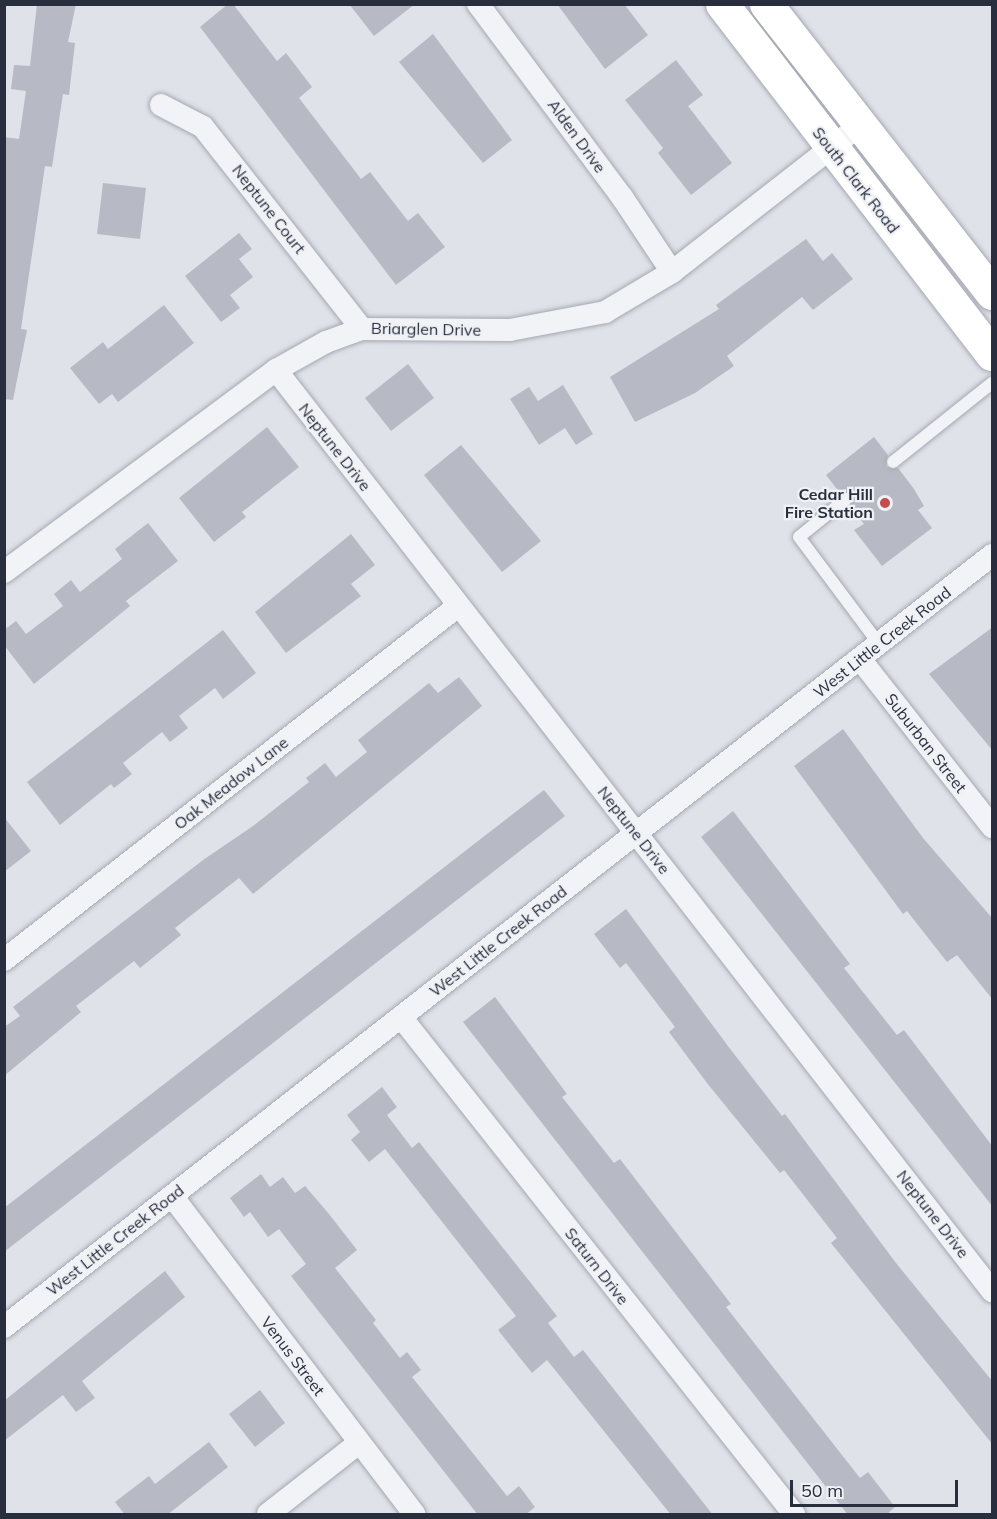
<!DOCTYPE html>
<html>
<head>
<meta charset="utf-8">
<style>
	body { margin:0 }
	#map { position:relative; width:997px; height:1519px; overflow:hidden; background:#dfe2e8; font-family:Mulish,sans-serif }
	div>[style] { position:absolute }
	.building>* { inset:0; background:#b7bac4 }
	.roads { filter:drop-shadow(0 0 2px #a5a8b2) drop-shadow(0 0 2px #a5a8b2) }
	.lane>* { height:12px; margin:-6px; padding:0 6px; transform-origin:6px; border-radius:6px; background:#f2f3f6 }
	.street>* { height:22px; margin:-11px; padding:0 11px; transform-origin:11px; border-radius:11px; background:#f2f3f6 }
	.secondary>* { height:33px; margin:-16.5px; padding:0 16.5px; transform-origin:16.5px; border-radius:16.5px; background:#fff }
	.dots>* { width:16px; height:16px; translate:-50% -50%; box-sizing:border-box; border:3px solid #eff1f5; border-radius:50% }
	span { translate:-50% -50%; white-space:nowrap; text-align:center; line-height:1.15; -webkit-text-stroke:4.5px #eff1f5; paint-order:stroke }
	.street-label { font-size:16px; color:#292e3e }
	.poi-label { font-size:16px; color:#292e3e; font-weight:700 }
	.right { translate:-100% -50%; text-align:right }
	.frame { position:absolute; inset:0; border:6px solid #292e3e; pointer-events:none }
	.scale { position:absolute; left:790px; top:1480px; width:168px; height:27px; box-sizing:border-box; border:3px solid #292e3e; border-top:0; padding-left:8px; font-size:18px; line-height:21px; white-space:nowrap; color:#292e3e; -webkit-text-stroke:4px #eff1f5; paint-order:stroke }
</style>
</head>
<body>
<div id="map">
	<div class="building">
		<i style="clip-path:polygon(37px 4px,76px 4px,68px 42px,75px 43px,69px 95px,63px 94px,52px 167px,45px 166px,21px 329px,27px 330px,13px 400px,4px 399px,4px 137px,19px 139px,26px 91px,11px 89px,14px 65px,30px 66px)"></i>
		<i style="clip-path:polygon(228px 4px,233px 4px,277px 61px,286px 53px,312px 87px,299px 98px,361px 179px,370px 172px,408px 221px,418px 213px,445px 247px,396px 285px,200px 27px)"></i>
		<i style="clip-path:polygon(349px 4px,415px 4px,374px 36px)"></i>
		<i style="clip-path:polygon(557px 4px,624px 4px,648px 35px,605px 69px)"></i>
		<i style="clip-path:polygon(433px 34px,512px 140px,483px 163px,399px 62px)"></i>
		<i style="clip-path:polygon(676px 60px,703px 95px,688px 106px,732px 163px,691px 195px,658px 153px,663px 148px,625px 100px)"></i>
		<i style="clip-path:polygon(103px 183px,146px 188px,140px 239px,97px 234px)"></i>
		<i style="clip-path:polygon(239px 233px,252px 249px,239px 259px,253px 277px,230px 295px,240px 308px,221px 322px,185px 276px)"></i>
		<i style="clip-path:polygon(806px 239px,823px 261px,832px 253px,853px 279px,813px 310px,802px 297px,727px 356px,734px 366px,695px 393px,635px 422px,610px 377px,719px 309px,716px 305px)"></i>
		<i style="clip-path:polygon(164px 305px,194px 343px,118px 402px,112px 394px,99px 404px,70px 368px,103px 342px,108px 349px)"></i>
		<i style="clip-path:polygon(408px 364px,434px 398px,391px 431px,365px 398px)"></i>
		<i style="clip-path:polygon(563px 385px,593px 434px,576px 445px,565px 428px,539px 445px,510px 399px,529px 387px,538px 401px)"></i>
		<i style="clip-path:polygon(267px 427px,299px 467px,242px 512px,246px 517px,214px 542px,179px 498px)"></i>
		<i style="clip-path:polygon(874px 437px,888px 455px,886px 467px,898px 468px,914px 489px,924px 506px,918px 510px,932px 528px,882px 566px,854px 530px,864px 524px,850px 506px,853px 494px,840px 493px,826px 475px)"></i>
		<i style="clip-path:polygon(461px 445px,541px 541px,502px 572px,424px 475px)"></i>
		<i style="clip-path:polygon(148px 523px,178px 561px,126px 601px,130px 606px,34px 684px,4px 645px,4px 630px,16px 621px,26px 634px,63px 606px,54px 594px,71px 580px,80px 592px,122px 559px,115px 549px)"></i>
		<i style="clip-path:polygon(351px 534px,375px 565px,351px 584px,361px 596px,286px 653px,255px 612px)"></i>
		<i style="clip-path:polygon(993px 627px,993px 751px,929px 674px)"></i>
		<i style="clip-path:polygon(223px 630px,256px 673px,223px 699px,215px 688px,179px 716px,188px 728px,170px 742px,162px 732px,123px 763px,132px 774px,114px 788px,111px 784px,60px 825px,27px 782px)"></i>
		<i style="clip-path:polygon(459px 677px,482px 706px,253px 894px,239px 878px,175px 928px,181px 935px,140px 968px,134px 961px,76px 1006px,81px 1012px,4px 1076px,4px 1027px,20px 1016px,13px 1007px,203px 860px,253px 826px,309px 782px,306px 778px,325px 763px,336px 777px,367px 752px,358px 740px,429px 683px,438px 693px)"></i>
		<i style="clip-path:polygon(843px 729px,923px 838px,993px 919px,993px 1000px,957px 955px,947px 962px,907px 911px,903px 914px,794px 766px)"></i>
		<i style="clip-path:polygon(544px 790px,565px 816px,4px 1252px,4px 1208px)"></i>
		<i style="clip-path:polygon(733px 811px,850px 964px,844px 968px,897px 1035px,904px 1030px,993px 1147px,993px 1207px,701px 837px)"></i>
		<i style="clip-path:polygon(4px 817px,31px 851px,4px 872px)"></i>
		<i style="clip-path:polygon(626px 909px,731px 1050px,782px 1116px,785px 1114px,896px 1263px,993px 1382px,993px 1445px,831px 1243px,837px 1238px,784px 1170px,780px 1173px,707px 1083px,669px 1032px,675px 1027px,626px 963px,620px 968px,594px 934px)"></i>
		<i style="clip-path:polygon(495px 997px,567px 1094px,562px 1097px,614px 1163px,620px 1159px,731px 1304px,726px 1307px,860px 1478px,868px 1472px,895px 1507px,886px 1515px,848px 1515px,463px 1022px)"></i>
		<i style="clip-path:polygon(382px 1087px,397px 1107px,387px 1115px,412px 1148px,419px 1142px,557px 1316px,548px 1323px,574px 1357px,583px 1350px,713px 1515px,671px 1515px,547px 1360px,532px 1373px,498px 1330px,516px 1316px,385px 1149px,369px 1162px,351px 1140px,360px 1132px,347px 1115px)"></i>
		<i style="clip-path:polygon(261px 1174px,270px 1187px,283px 1177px,295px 1193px,305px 1186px,329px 1214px,357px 1250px,335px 1268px,376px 1320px,373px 1323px,400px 1358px,407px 1352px,421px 1370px,412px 1377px,507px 1496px,519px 1486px,535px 1507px,525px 1515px,478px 1515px,291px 1276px,306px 1264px,279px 1229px,268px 1237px,250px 1212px,244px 1217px,230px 1198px)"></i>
		<i style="clip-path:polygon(165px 1271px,185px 1297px,82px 1381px,95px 1398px,76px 1412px,63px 1395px,4px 1441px,4px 1401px)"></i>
		<i style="clip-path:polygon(260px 1390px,285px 1423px,255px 1447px,229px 1414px)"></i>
		<i style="clip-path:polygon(209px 1442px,228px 1467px,167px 1515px,125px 1515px,115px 1502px,149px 1476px,155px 1484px)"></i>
	</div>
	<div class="roads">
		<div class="lane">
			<i style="left:893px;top:462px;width:127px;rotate:-38.6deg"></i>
			<i style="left:846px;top:499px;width:60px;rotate:141deg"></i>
			<i style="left:799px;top:537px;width:134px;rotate:53.2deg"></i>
		</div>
		<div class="street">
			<i style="left:478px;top:4px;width:241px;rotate:53.3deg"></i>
			<i style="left:622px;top:197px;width:90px;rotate:56.3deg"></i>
			<i style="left:161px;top:105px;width:47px;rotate:27.6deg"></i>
			<i style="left:203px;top:127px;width:257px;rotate:51.8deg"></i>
			<i style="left:276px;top:370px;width:1167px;rotate:52.14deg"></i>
			<i style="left:4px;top:572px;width:339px;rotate:-36.6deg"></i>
			<i style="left:276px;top:370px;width:57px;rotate:-29.2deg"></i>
			<i style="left:326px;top:342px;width:38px;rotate:-20deg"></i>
			<i style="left:362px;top:329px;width:148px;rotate:0.4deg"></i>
			<i style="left:510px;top:330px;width:97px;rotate:-10.7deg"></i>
			<i style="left:605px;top:312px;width:78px;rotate:-30.8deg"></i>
			<i style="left:672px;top:272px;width:239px;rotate:-38deg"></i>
			<i style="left:860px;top:659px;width:214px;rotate:51.8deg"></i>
			<i style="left:4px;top:960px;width:576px;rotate:-37.94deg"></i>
			<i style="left:401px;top:1017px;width:634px;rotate:51.67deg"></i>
			<i style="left:172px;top:1196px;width:400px;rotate:52.7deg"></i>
			<i style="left:4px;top:1327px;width:1254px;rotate:-38deg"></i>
			<i style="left:268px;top:1514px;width:115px;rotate:-38deg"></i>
		</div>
		<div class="secondary">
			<i style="left:722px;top:4px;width:442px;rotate:52.4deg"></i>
			<i style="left:766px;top:4px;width:367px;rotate:52deg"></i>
		</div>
	</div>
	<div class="dots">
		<i style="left:885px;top:503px;background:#c64b4f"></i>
	</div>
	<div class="street-label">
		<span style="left:577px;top:136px;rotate:54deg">Alden Drive</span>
		<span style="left:856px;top:180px;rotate:52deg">South Clark Road</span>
		<span style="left:269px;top:209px;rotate:52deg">Neptune Court</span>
		<span style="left:426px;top:329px;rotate:1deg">Briarglen Drive</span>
		<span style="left:335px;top:447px;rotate:52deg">Neptune Drive</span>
		<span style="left:882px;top:642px;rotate:-38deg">West Little Creek Road</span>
		<span style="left:926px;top:743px;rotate:52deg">Suburban Street</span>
		<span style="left:231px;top:783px;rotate:-38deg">Oak Meadow Lane</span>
		<span style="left:634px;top:830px;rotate:52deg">Neptune Drive</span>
		<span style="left:498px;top:941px;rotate:-38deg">West Little Creek Road</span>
		<span style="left:933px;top:1214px;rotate:52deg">Neptune Drive</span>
		<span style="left:115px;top:1240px;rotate:-38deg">West Little Creek Road</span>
		<span style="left:597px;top:1266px;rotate:52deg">Saturn Drive</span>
		<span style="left:293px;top:1356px;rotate:53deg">Venus Street</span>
	</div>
	<div class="poi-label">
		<span class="right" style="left:873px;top:503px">Cedar Hill<br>Fire Station</span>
	</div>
	<div class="frame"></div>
	<div class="scale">50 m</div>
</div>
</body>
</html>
